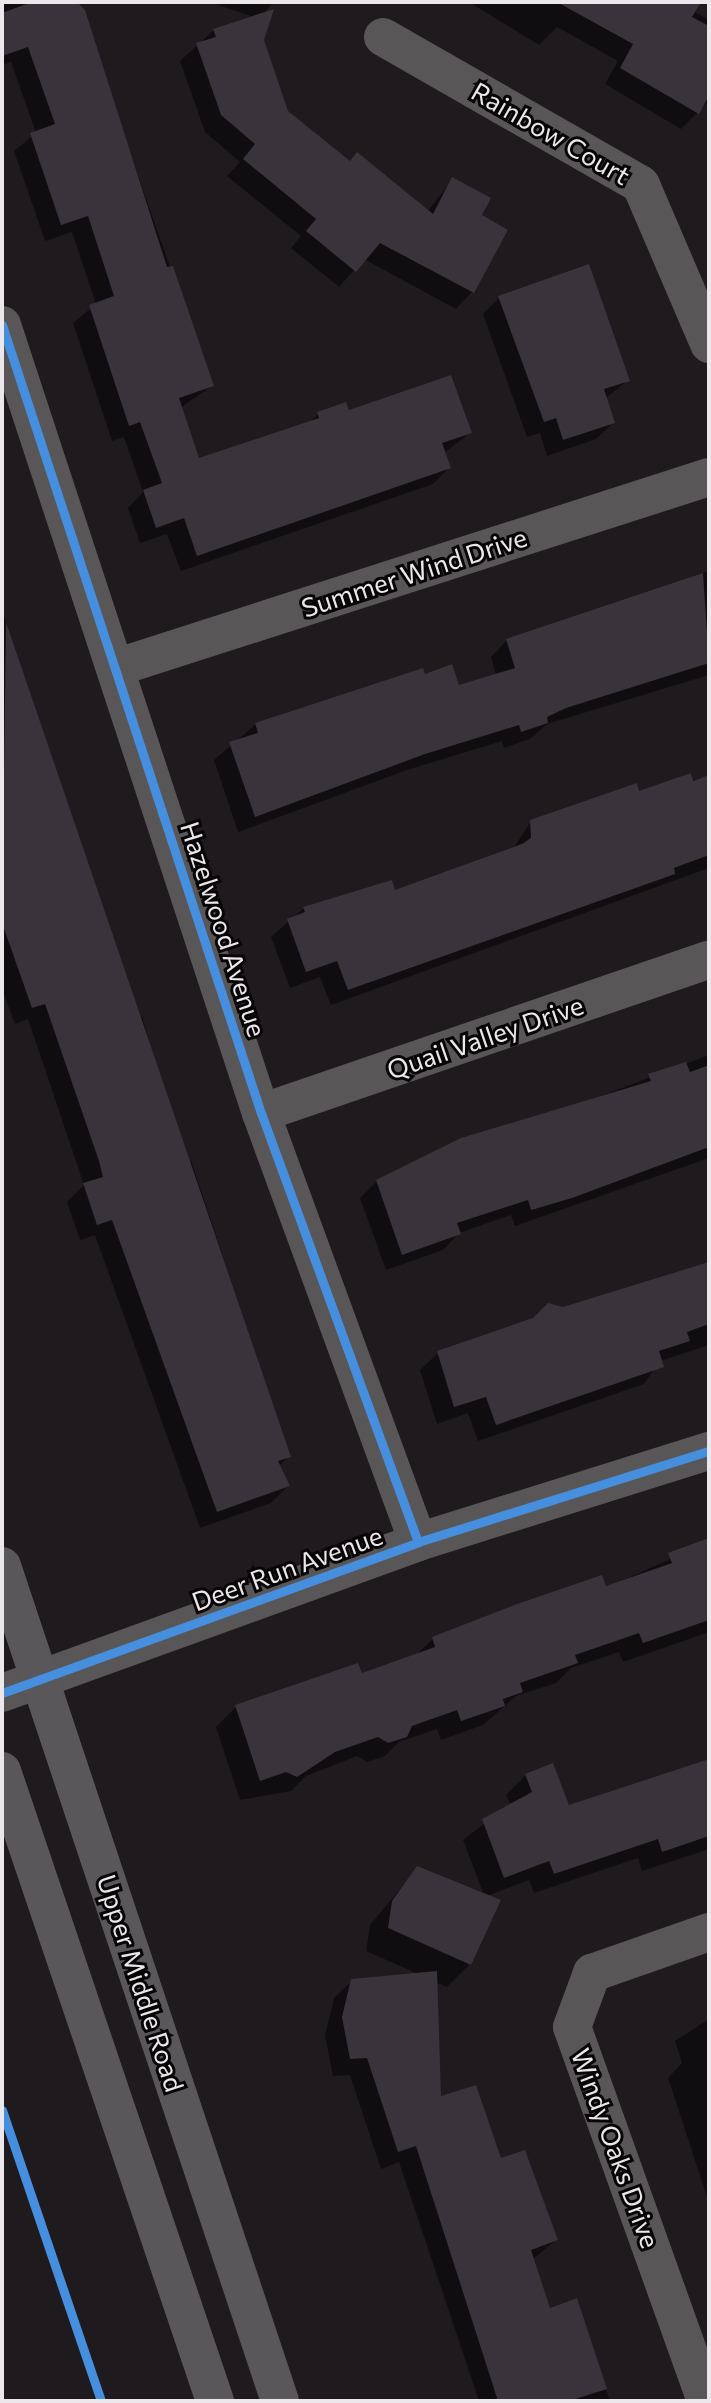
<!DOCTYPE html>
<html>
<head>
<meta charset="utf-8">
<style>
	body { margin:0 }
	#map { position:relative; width:711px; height:2403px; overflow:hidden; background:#1e1a1e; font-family:Commissioner,sans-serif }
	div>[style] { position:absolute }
	.shadow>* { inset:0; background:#0007 }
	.building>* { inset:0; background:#39333b }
	.minor>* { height:38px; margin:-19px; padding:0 19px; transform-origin:19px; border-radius:19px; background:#595658 }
	.major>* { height:38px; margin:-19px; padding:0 19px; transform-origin:19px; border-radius:19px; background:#5a575a }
	.cycleway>* { height:9px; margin:-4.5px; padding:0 4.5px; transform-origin:4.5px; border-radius:4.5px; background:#468fdf }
	span { translate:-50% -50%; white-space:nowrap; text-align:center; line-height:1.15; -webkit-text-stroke:6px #080507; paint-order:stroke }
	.street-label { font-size:26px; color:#ece7eb }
	.frame { position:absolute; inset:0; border:4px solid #ece7eb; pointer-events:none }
</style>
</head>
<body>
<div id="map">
	<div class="shadow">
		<i style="clip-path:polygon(2px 2px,77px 2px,212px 386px,180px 408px,198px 460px,309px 423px,318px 414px,348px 412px,470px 433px,444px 453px,449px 468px,433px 484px,181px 571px,167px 534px,140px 543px,128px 508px,143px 492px,124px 437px,112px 441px,73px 323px,96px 304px,72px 232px,45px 241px,14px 151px,36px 133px,11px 62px,2px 65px)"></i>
		<i style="clip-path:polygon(209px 2px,274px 2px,262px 15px,262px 40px,287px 112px,349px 162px,427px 212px,453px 179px,479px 216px,506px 230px,472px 292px,456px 309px,364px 259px,339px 287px,291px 248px,301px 236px,227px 176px,240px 162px,205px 132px,180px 61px,214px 30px,254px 17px)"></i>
		<i style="clip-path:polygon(469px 2px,677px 2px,709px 20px,709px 101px,681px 129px,605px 84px,618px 61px,557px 27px,539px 45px)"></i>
		<i style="clip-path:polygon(499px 298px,628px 380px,605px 399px,613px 423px,596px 439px,547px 456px,540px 433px,527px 437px,483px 314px)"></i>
		<i style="clip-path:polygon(709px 571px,709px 675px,547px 724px,530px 739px,504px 748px,502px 741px,407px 770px,238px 832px,214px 760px,256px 724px,424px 676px,458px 687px,496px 675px,491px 657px,507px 640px)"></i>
		<i style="clip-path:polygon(2px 609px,135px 1019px,142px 1016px,184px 1163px,191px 1160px,289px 1456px,279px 1466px,288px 1486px,271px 1503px,200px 1528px,95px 1235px,80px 1240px,67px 1202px,84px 1185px,28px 1019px,15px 1024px,2px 989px)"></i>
		<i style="clip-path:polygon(709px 776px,709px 868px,331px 1005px,320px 977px,290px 988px,271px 937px,304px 908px,394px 892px,515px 846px,531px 821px)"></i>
		<i style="clip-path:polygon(709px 1055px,709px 1158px,515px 1226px,511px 1215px,459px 1233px,443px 1250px,386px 1270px,360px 1198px,377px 1181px)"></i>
		<i style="clip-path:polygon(709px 1263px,709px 1345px,660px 1361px,644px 1384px,478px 1441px,468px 1413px,437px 1424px,420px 1370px,438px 1353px)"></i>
		<i style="clip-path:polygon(709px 1542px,709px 1632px,623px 1662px,619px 1652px,571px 1668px,556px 1683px,516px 1696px,483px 1725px,441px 1740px,437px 1729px,399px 1742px,385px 1756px,367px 1762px,357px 1756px,306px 1776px,291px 1791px,240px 1800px,216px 1727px,236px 1707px,360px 1675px,416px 1655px,433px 1639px,605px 1588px)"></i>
		<i style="clip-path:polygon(709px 1759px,709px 1849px,642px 1871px,638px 1858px,534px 1893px,529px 1880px,487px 1896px,470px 1964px,447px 1987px,435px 1982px,439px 2099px,499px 2160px,556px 2240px,532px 2260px,549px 2310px,576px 2301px,610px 2401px,479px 2401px,399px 2162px,381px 2169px,350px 2075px,333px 2076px,325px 2035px,334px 1998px,352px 1981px,418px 1974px,366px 1951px,370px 1925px,418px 1868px,484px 1895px,463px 1840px,510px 1804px,506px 1795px,526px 1775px,568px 1807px)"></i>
		<i style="clip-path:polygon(709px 2019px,709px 2203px,668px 2078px,682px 2063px,675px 2041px)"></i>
	</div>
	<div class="building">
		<i style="clip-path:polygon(32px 2px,77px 2px,85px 10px,167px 267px,173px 266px,214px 386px,179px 398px,199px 458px,319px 418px,317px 412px,346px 402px,349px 410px,451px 375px,472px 433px,442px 443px,451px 468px,197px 556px,184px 518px,156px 528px,143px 490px,162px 483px,140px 422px,129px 426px,89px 305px,114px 296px,88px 216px,61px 225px,30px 133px,55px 124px,28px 47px,2px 56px,2px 13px)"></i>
		<i style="clip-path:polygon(557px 2px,701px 2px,692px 17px,709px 26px,709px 96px,699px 114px,620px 68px,633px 44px)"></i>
		<i style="clip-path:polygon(274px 9px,264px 40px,288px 111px,350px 161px,357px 152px,433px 214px,452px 177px,491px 198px,482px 215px,508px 230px,474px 293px,380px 243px,356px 272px,306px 231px,316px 219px,243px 159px,255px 144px,221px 115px,196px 43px,216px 37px,213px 29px)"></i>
		<i style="clip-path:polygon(589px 264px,630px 381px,604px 389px,615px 423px,563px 440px,556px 418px,544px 422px,498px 296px)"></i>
		<i style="clip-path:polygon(703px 573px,709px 663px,566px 708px,547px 717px,548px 723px,521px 732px,519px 725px,425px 754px,255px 817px,229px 742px,258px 733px,255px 723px,423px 668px,425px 674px,452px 664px,459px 685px,515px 668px,506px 639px)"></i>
		<i style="clip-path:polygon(6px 622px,291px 1457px,278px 1461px,290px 1486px,217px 1512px,112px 1220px,97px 1225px,83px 1183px,103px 1177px,99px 1161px,45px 1004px,32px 1008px,2px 923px)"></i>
		<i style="clip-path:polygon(691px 773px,693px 781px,709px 775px,709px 855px,674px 868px,675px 874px,348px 990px,337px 961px,306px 972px,287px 919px,305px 912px,303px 907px,392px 880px,395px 890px,522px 844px,531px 838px,530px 820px,637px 783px,639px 791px)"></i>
		<i style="clip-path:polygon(686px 1062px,690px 1072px,709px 1065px,709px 1147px,572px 1198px,531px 1210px,528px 1200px,457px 1223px,461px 1234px,402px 1255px,376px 1180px,461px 1138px,651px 1081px,648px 1074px)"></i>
		<i style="clip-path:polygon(709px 1262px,709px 1324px,687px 1332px,690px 1341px,659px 1351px,664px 1367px,496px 1425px,486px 1397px,454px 1407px,437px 1351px,533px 1318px,548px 1303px,563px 1307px)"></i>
		<i style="clip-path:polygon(709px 1538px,709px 1620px,643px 1643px,639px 1633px,575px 1655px,578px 1663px,520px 1683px,523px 1692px,503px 1699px,505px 1706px,461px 1721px,457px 1710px,412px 1726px,407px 1737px,388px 1743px,378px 1737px,335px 1752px,297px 1777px,286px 1772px,260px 1781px,235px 1705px,358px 1663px,362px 1673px,435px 1647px,432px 1637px,517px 1604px,602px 1575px,606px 1586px,672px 1563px,668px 1553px)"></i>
		<i style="clip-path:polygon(709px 1759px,709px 1836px,662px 1852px,658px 1839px,554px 1874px,549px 1861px,504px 1878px,482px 1819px,532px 1792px,525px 1774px,553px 1763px,569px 1805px)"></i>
		<i style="clip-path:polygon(417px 1866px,501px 1900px,471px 1965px,388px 1928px,392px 1901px)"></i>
		<i style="clip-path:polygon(437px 1971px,441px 2096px,476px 2085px,501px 2158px,525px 2150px,558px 2240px,531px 2250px,550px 2308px,577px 2298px,607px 2389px,569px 2401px,498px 2401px,416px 2146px,398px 2152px,367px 2058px,350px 2059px,342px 2017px,351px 1979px)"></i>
	</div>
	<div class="minor">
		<i style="left:383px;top:37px;width:297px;rotate:29.8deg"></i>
		<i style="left:641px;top:185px;width:173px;rotate:66.8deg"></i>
		<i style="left:2px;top:325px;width:829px;rotate:71.81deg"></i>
		<i style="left:261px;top:1113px;width:457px;rotate:69.9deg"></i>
		<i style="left:118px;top:667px;width:621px;rotate:-17.82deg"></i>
		<i style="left:261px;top:1113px;width:473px;rotate:-18.9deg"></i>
		<i style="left:2px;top:1693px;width:443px;rotate:-19.9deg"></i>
		<i style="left:418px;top:1542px;width:305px;rotate:-17.4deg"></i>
		<i style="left:706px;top:2401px;width:397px;rotate:-109.7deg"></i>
		<i style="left:572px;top:2027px;width:58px;rotate:-69.7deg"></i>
		<i style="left:592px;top:1973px;width:124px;rotate:-19.3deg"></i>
	</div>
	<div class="major">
		<i style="left:2px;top:1566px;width:880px;rotate:71.59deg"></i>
		<i style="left:2px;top:1771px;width:665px;rotate:71.32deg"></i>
	</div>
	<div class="cycleway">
		<i style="left:2px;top:325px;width:829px;rotate:71.81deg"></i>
		<i style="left:261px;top:1113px;width:457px;rotate:69.9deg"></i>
		<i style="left:2px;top:1693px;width:443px;rotate:-19.9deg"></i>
		<i style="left:418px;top:1542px;width:305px;rotate:-17.4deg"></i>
		<i style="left:2px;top:2110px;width:307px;rotate:71.2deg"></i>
	</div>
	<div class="street-label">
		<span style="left:551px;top:133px;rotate:30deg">Rainbow Court</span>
		<span style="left:414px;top:572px;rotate:-18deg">Summer Wind Drive</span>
		<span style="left:224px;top:929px;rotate:72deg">Hazelwood Avenue</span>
		<span style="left:485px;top:1037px;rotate:-19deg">Quail Valley Drive</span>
		<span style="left:287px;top:1568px;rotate:-20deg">Deer Run Avenue</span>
		<span style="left:141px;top:1983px;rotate:72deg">Upper Middle Road</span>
		<span style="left:616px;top:2148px;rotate:70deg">Windy Oaks Drive</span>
	</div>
	<div class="frame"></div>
</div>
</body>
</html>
